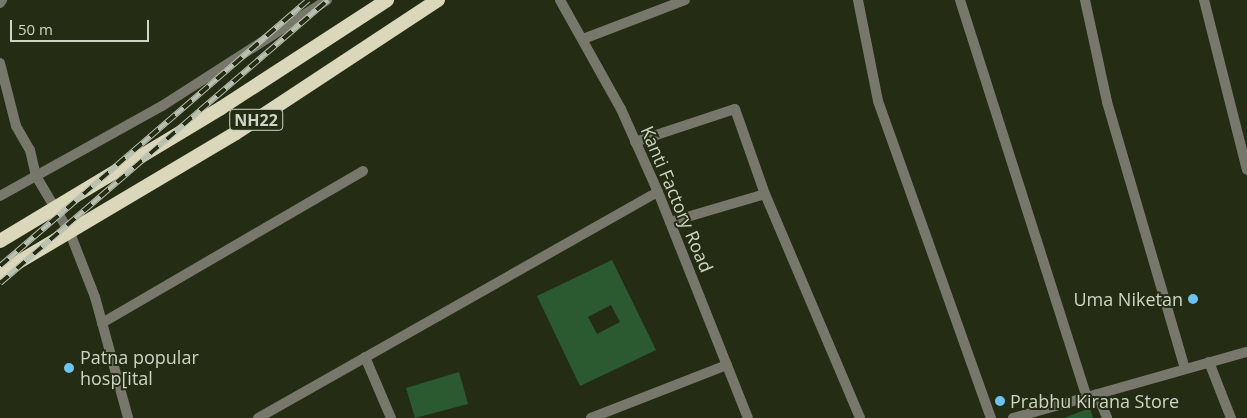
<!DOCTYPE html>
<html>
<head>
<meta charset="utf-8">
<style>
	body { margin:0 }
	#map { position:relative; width:1247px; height:418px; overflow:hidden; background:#242c14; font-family:"Open Sans",sans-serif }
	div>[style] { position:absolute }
	.building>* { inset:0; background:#2b5a31 }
	.minor>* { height:10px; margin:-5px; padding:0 5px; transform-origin:5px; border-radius:5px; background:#78776b }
	.tertiary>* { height:10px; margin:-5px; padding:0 5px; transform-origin:5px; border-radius:5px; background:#78776b }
	.trunk>* { height:14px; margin:-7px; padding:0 7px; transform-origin:7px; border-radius:7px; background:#dad7ba }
	.rail>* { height:5.5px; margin-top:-2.75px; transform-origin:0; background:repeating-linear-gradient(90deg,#242c14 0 11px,#bac0b0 0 22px); box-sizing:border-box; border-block:1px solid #bac0b0 }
	.dots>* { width:14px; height:14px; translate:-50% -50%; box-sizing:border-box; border:2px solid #242c14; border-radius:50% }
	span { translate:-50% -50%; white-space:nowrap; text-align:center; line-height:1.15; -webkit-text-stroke:4px #242c14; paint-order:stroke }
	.shield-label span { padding:1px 4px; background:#242c14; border:1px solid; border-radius:4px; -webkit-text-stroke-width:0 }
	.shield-label { font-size:16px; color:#cfd5c6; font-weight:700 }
	.street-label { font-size:18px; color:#cfd5c6 }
	.poi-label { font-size:18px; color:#cfd5c6 }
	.right { translate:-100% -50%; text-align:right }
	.left { translate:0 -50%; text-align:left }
	.scale { position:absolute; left:10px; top:20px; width:139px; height:22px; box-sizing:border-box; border:2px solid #cfd5c6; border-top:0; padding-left:6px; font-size:15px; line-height:18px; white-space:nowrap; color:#cfd5c6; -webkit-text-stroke:4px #242c14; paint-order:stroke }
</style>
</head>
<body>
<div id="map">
	<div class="building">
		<i style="clip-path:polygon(evenodd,612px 260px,656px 350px,580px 386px,537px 296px,612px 260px,611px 305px,620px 322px,597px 334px,588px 317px,611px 305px)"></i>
		<i style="clip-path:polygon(459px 372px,468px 404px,415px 418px,406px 388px)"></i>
		<i style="clip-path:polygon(1090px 408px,1093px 418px,1064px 418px)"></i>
	</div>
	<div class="minor">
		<i style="left:858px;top:0;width:103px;rotate:78.8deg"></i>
		<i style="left:878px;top:101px;width:337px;rotate:70.4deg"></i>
		<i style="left:960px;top:0;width:417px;rotate:72.3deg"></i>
		<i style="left:1085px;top:0;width:104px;rotate:77.8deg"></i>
		<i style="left:1107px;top:102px;width:277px;rotate:73.7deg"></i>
		<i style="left:1204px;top:0;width:175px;rotate:75.8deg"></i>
		<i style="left:0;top:3px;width:4px;rotate:-56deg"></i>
		<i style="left:583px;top:39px;width:109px;rotate:-20.9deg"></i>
		<i style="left:0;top:63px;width:65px;rotate:75.7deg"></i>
		<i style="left:16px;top:126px;width:28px;rotate:60deg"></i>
		<i style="left:30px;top:150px;width:27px;rotate:77deg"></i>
		<i style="left:36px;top:176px;width:66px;rotate:59.2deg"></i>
		<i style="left:70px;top:233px;width:69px;rotate:68.7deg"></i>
		<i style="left:95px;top:297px;width:125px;rotate:74.7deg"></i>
		<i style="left:635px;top:142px;width:105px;rotate:-18.3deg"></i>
		<i style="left:735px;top:109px;width:90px;rotate:70.6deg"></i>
		<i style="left:765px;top:194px;width:243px;rotate:67deg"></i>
		<i style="left:670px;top:222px;width:99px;rotate:-16.4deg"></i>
		<i style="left:102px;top:323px;width:302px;rotate:-30.2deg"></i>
		<i style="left:365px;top:357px;width:66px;rotate:66.9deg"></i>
		<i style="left:1209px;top:362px;width:60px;rotate:68.6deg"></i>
		<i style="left:1097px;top:394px;width:26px;rotate:67deg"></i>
		<i style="left:258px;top:418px;width:459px;rotate:-29.5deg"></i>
		<i style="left:591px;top:418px;width:146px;rotate:-21.3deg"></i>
		<i style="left:1013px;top:418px;width:243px;rotate:-15.8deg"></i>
	</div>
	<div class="tertiary">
		<i style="left:560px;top:0;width:125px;rotate:60.8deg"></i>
		<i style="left:621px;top:109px;width:91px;rotate:66deg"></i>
		<i style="left:658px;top:192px;width:243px;rotate:68.3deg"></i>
		<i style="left:0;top:196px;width:185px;rotate:-29.1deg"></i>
		<i style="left:162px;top:106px;width:196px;rotate:-32.7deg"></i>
	</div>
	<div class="trunk">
		<i style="left:0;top:241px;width:258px;rotate:-31deg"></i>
		<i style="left:221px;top:108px;width:198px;rotate:-33deg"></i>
		<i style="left:0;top:273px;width:274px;rotate:-30.7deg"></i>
		<i style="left:236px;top:133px;width:242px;rotate:-33.4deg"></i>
	</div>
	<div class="rail">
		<i style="left:0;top:266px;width:407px;rotate:-40.8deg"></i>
		<i style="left:0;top:283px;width:433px;rotate:-40.8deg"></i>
	</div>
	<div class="dots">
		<i style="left:1193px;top:299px;background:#6cc3f2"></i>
		<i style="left:69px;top:368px;background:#6cc3f2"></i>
		<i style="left:1000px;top:401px;background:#6cc3f2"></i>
	</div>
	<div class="shield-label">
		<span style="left:256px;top:120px">NH22</span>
	</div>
	<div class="street-label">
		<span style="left:677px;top:199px;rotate:67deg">Kanti Factory Road</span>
	</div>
	<div class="poi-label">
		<span class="right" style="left:1183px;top:299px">Uma Niketan</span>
		<span class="left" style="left:80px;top:368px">Patna popular<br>hosp[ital</span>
		<span class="left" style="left:1010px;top:401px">Prabhu Kirana Store</span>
	</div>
	<div class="scale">50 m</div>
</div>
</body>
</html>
